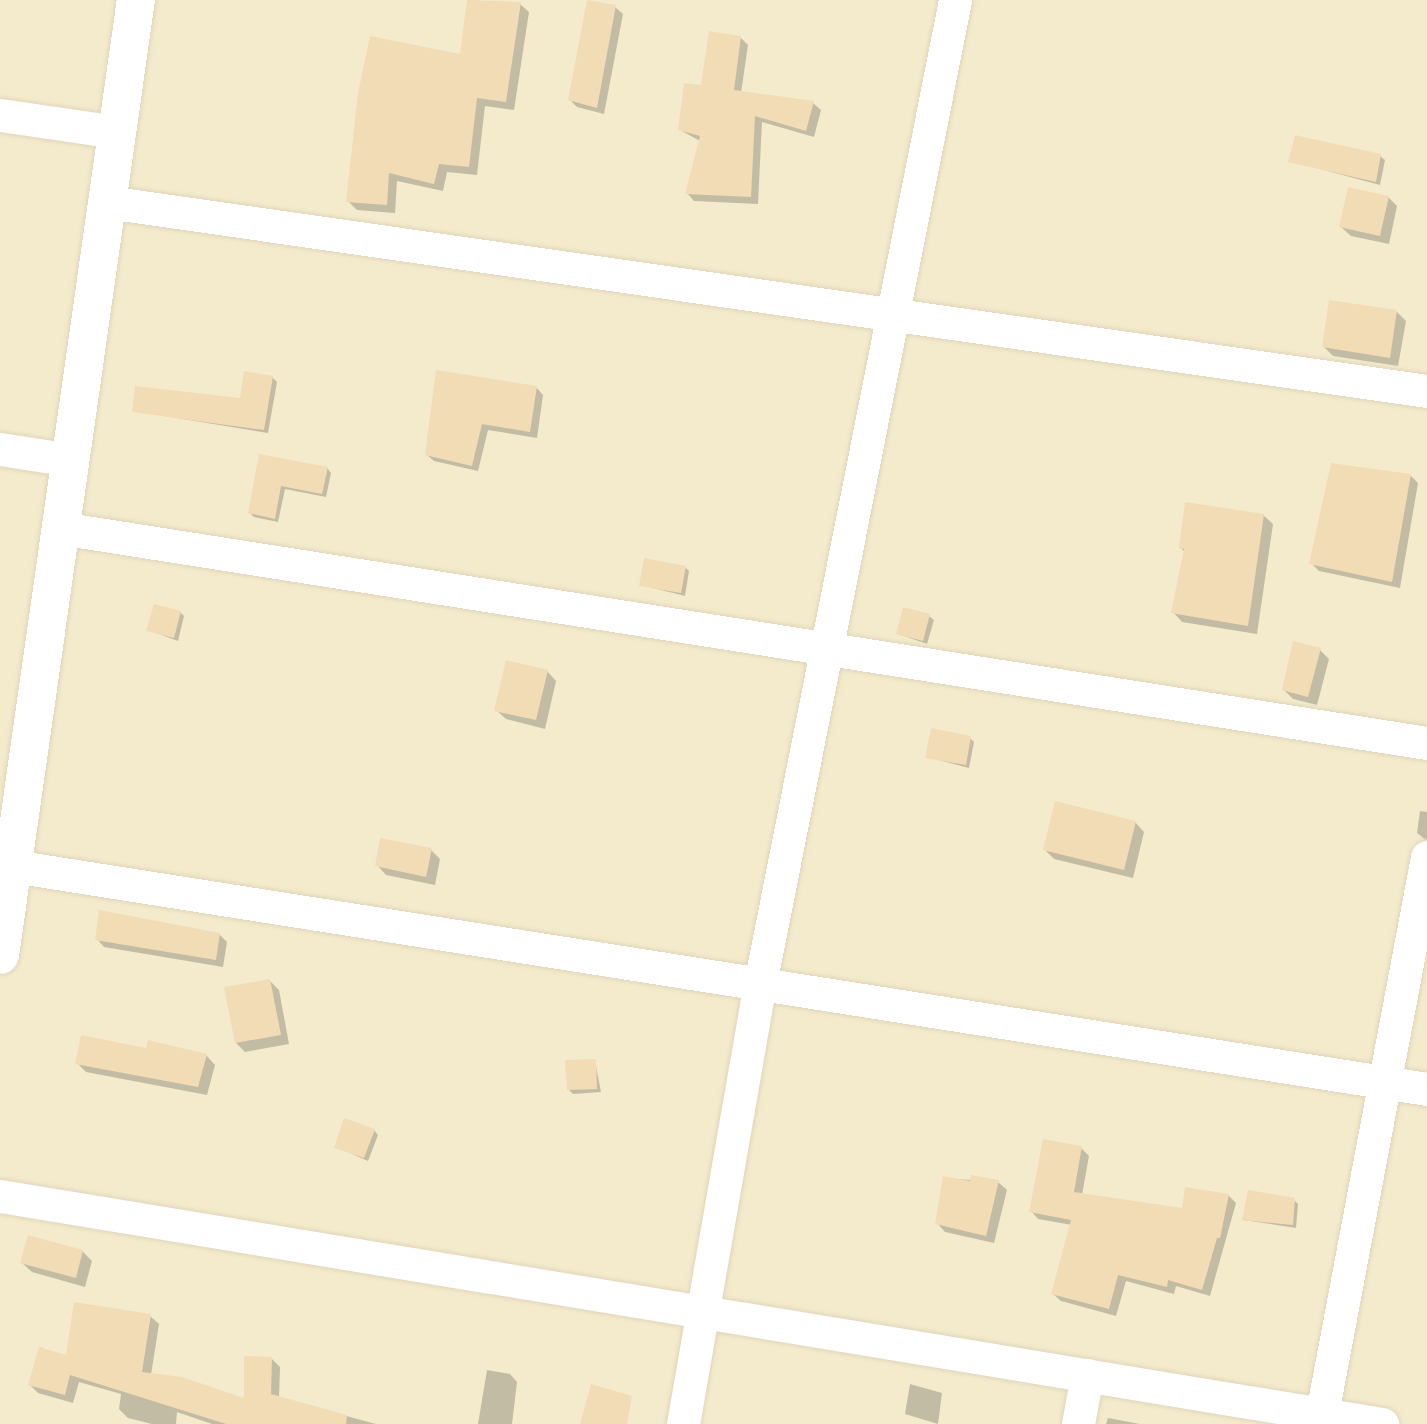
<!DOCTYPE html>
<html>
<head>
<meta charset="utf-8">
<style>
	body { margin:0 }
	#map { position:relative; width:1427px; height:1424px; overflow:hidden; background:#fdf8df; font-family:Manrope,sans-serif }
	div>[style] { position:absolute }
	.residential>* { inset:0; background:#f4ebcd }
	.shadow>* { inset:0; background:#0003 }
	.building>* { inset:0; background:#f2dcb6 }
	.roads { filter:drop-shadow(0 0 2px #e0d5bb) drop-shadow(0 0 2px #e0d5bb) }
	.street>* { height:33px; margin:-16.5px; padding:0 16.5px; transform-origin:16.5px; border-radius:16.5px; background:#fff }
	.secondary>* { height:38px; margin:-19px; padding:0 19px; transform-origin:19px; border-radius:19px; background:#fff }
	span { translate:-50% -50%; white-space:nowrap; text-align:center; line-height:1.15; -webkit-text-stroke:5px #fffbe5; paint-order:stroke }
</style>
</head>
<body>
<div id="map">
	<div class="residential">
		<i style="clip-path:polygon(0 0,1427px 0,1427px 1424px,0 1424px)"></i>
	</div>
	<div class="shadow">
		<i style="clip-path:polygon(469px 0,520px 4px,529px 12px,514px 110px,485px 106px,477px 175px,447px 172px,443px 191px,397px 181px,395px 213px,357px 210px,348px 201px,462px 56px)"></i>
		<i style="clip-path:polygon(615px 7px,623px 14px,604px 114px,577px 107px,570px 100px)"></i>
		<i style="clip-path:polygon(741px 38px,748px 45px,741px 93px,813px 103px,821px 110px,814px 137px,762px 122px,758px 204px,694px 201px,687px 193px,700px 141px,680px 130px,703px 87px)"></i>
		<i style="clip-path:polygon(1380px 156px,1385px 160px,1380px 185px,1290px 161px)"></i>
		<i style="clip-path:polygon(1388px 197px,1397px 206px,1389px 244px,1351px 236px,1341px 227px)"></i>
		<i style="clip-path:polygon(1397px 312px,1406px 321px,1398px 366px,1333px 356px,1324px 347px)"></i>
		<i style="clip-path:polygon(272px 377px,277px 382px,268px 433px,134px 411px,241px 400px)"></i>
		<i style="clip-path:polygon(537px 388px,543px 395px,537px 438px,488px 430px,478px 471px,434px 461px,427px 455px)"></i>
		<i style="clip-path:polygon(260px 456px,327px 468px,331px 473px,326px 497px,285px 489px,278px 522px,254px 517px,250px 513px)"></i>
		<i style="clip-path:polygon(1410px 475px,1418px 483px,1400px 588px,1319px 571px,1311px 563px)"></i>
		<i style="clip-path:polygon(1263px 515px,1273px 524px,1257px 634px,1182px 622px,1173px 612px,1185px 552px,1181px 548px)"></i>
		<i style="clip-path:polygon(685px 567px,689px 571px,685px 596px,641px 585px)"></i>
		<i style="clip-path:polygon(180px 612px,184px 616px,178px 641px,148px 630px)"></i>
		<i style="clip-path:polygon(929px 616px,934px 620px,927px 644px,898px 634px)"></i>
		<i style="clip-path:polygon(1320px 650px,1329px 659px,1317px 705px,1293px 699px,1284px 690px)"></i>
		<i style="clip-path:polygon(547px 671px,556px 681px,545px 729px,506px 719px,496px 710px)"></i>
		<i style="clip-path:polygon(970px 738px,974px 742px,969px 768px,927px 757px)"></i>
		<i style="clip-path:polygon(1420px 811px,1427px 812px,1427px 841px,1417px 833px)"></i>
		<i style="clip-path:polygon(1135px 822px,1144px 832px,1133px 878px,1054px 859px,1045px 850px)"></i>
		<i style="clip-path:polygon(431px 850px,440px 859px,435px 885px,386px 875px,377px 865px)"></i>
		<i style="clip-path:polygon(219px 934px,227px 942px,223px 967px,104px 947px,97px 939px)"></i>
		<i style="clip-path:polygon(270px 981px,279px 990px,289px 1044px,245px 1052px,236px 1043px)"></i>
		<i style="clip-path:polygon(147px 1050px,206px 1055px,215px 1065px,207px 1095px,86px 1072px,77px 1063px)"></i>
		<i style="clip-path:polygon(595px 1061px,601px 1092px,573px 1094px,568px 1089px)"></i>
		<i style="clip-path:polygon(374px 1130px,378px 1135px,368px 1161px,336px 1147px)"></i>
		<i style="clip-path:polygon(1081px 1148px,1089px 1156px,1082px 1195px,1184px 1209px,1228px 1195px,1236px 1203px,1210px 1296px,1176px 1286px,1174px 1294px,1126px 1281px,1116px 1316px,1061px 1301px,1053px 1294px,1072px 1225px,1038px 1219px,1031px 1211px)"></i>
		<i style="clip-path:polygon(944px 1178px,998px 1182px,1007px 1190px,994px 1243px,945px 1232px,937px 1223px)"></i>
		<i style="clip-path:polygon(1294px 1200px,1298px 1204px,1296px 1228px,1244px 1220px)"></i>
		<i style="clip-path:polygon(82px 1251px,92px 1261px,85px 1287px,32px 1272px,22px 1263px)"></i>
		<i style="clip-path:polygon(150px 1316px,159px 1324px,151px 1375px,246px 1401px,271px 1358px,280px 1367px,279px 1398px,376px 1424px,212px 1424px,177px 1412px,176px 1424px,152px 1424px,128px 1418px,119px 1409px,121px 1394px,79px 1382px,73px 1403px,38px 1393px,30px 1385px,68px 1357px)"></i>
		<i style="clip-path:polygon(487px 1370px,510px 1374px,517px 1382px,512px 1424px,478px 1424px)"></i>
		<i style="clip-path:polygon(910px 1384px,942px 1393px,938px 1424px,905px 1414px)"></i>
		<i style="clip-path:polygon(1108px 1418px,1140px 1424px,1106px 1424px)"></i>
	</div>
	<div class="building">
		<i style="clip-path:polygon(467px 0,521px 2px,506px 102px,477px 98px,469px 167px,439px 164px,434px 184px,389px 173px,387px 205px,346px 202px,358px 93px,370px 36px,460px 54px)"></i>
		<i style="clip-path:polygon(587px 0,616px 5px,597px 108px,568px 100px)"></i>
		<i style="clip-path:polygon(709px 31px,741px 36px,734px 90px,814px 101px,806px 131px,755px 116px,751px 197px,685px 194px,700px 136px,678px 130px,684px 83px,701px 85px)"></i>
		<i style="clip-path:polygon(1295px 135px,1381px 154px,1376px 182px,1288px 162px)"></i>
		<i style="clip-path:polygon(1348px 187px,1389px 196px,1380px 236px,1339px 227px)"></i>
		<i style="clip-path:polygon(1329px 300px,1397px 310px,1390px 358px,1322px 347px)"></i>
		<i style="clip-path:polygon(436px 370px,537px 386px,530px 432px,482px 424px,472px 466px,425px 455px)"></i>
		<i style="clip-path:polygon(244px 371px,273px 376px,264px 430px,132px 412px,135px 386px,240px 398px)"></i>
		<i style="clip-path:polygon(259px 454px,328px 467px,322px 494px,281px 486px,275px 519px,248px 513px)"></i>
		<i style="clip-path:polygon(1331px 463px,1411px 474px,1392px 582px,1309px 564px)"></i>
		<i style="clip-path:polygon(1185px 502px,1264px 514px,1248px 626px,1171px 613px,1184px 549px,1179px 548px)"></i>
		<i style="clip-path:polygon(644px 558px,686px 566px,681px 593px,639px 586px)"></i>
		<i style="clip-path:polygon(154px 604px,181px 611px,174px 638px,146px 631px)"></i>
		<i style="clip-path:polygon(903px 607px,930px 614px,923px 641px,896px 634px)"></i>
		<i style="clip-path:polygon(1293px 641px,1321px 648px,1308px 697px,1282px 690px)"></i>
		<i style="clip-path:polygon(506px 660px,548px 670px,536px 720px,494px 711px)"></i>
		<i style="clip-path:polygon(931px 728px,971px 736px,966px 765px,925px 758px)"></i>
		<i style="clip-path:polygon(1055px 801px,1136px 821px,1124px 870px,1043px 850px)"></i>
		<i style="clip-path:polygon(380px 838px,432px 848px,426px 877px,375px 866px)"></i>
		<i style="clip-path:polygon(99px 910px,220px 933px,216px 960px,95px 940px)"></i>
		<i style="clip-path:polygon(270px 979px,281px 1035px,235px 1043px,224px 987px)"></i>
		<i style="clip-path:polygon(81px 1035px,146px 1048px,148px 1040px,207px 1054px,198px 1087px,75px 1064px)"></i>
		<i style="clip-path:polygon(596px 1059px,597px 1089px,567px 1090px,565px 1060px)"></i>
		<i style="clip-path:polygon(344px 1118px,375px 1129px,364px 1158px,334px 1148px)"></i>
		<i style="clip-path:polygon(1043px 1139px,1082px 1146px,1074px 1192px,1182px 1208px,1185px 1187px,1229px 1194px,1220px 1238px,1217px 1238px,1202px 1290px,1168px 1280px,1167px 1287px,1118px 1275px,1109px 1309px,1051px 1294px,1071px 1220px,1029px 1212px)"></i>
		<i style="clip-path:polygon(971px 1175px,999px 1180px,986px 1236px,935px 1224px,943px 1176px,970px 1181px)"></i>
		<i style="clip-path:polygon(1248px 1190px,1295px 1198px,1293px 1225px,1242px 1220px)"></i>
		<i style="clip-path:polygon(28px 1235px,83px 1250px,76px 1278px,20px 1263px)"></i>
		<i style="clip-path:polygon(74px 1302px,151px 1314px,142px 1372px,182px 1377px,244px 1398px,244px 1356px,272px 1357px,271px 1394px,347px 1415px,346px 1424px,226px 1424px,70px 1375px,65px 1395px,28px 1385px,39px 1347px,66px 1355px)"></i>
		<i style="clip-path:polygon(591px 1384px,632px 1396px,627px 1424px,580px 1424px)"></i>
	</div>
	<div class="roads">
		<div class="street">
			<i style="left:0;top:115px;width:118px;rotate:8.3deg"></i>
			<i style="left:107px;top:202px;width:1333px;rotate:8.15deg"></i>
			<i style="left:0;top:449px;width:71px;rotate:8.9deg"></i>
			<i style="left:60px;top:528px;width:1384px;rotate:8.94deg"></i>
			<i style="left:0;top:864px;width:1445px;rotate:8.96deg"></i>
			<i style="left:0;top:1196px;width:1401px;rotate:9.37deg"></i>
			<i style="left:683px;top:1424px;width:447px;rotate:-80.1deg"></i>
			<i style="left:760px;top:984px;width:1003px;rotate:-78.79deg"></i>
			<i style="left:1078px;top:1424px;width:50px;rotate:-79.6deg"></i>
			<i style="left:1320px;top:1424px;width:577px;rotate:-79.31deg"></i>
		</div>
		<div class="secondary">
			<i style="left:0;top:955px;width:965px;rotate:-81.9deg"></i>
		</div>
	</div>
</div>
</body>
</html>
